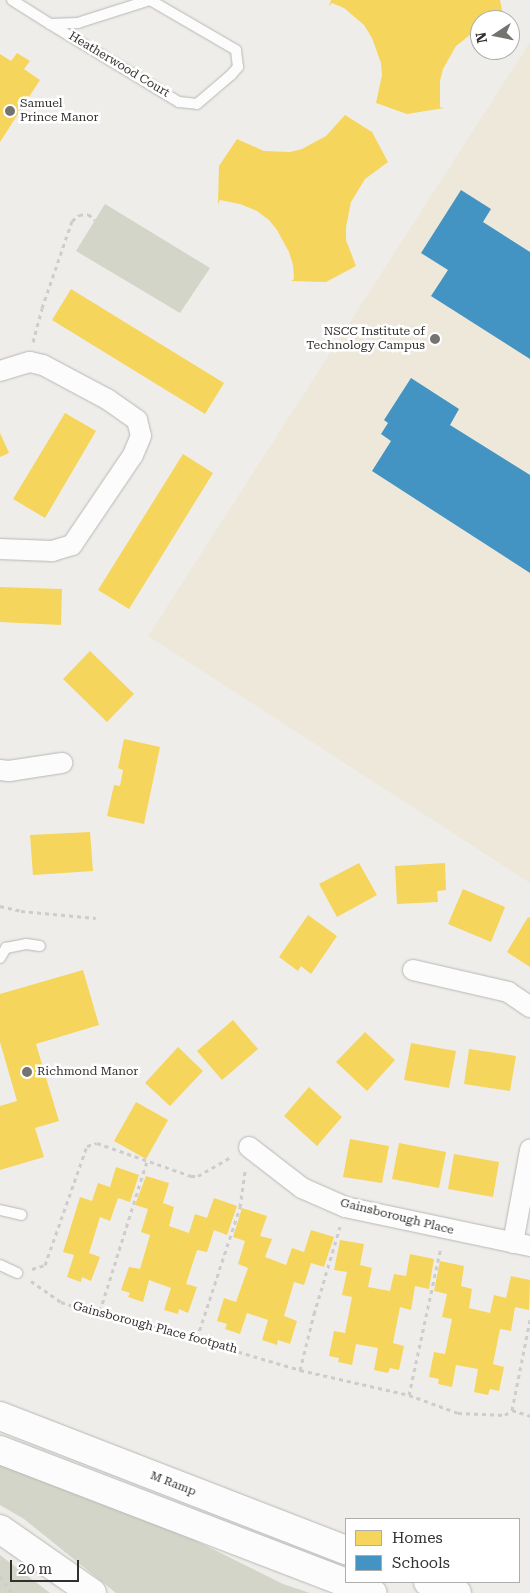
<!DOCTYPE html>
<html>
<head>
<meta charset="utf-8">
<style>
	body { margin:0 }
	#map { position:relative; width:530px; height:1593px; overflow:hidden; background:#efedea; font-family:"Roboto Serif",serif }
	div>[style] { position:absolute }
	.education>* { inset:0; background:#eee8db }
	.green>* { inset:0; background:#d3d5c8 }
	.homes>* { inset:0; background:#f6d55c }
	.schools>* { inset:0; background:#4393c3 }
	.path>* { height:3px; margin-top:-1.5px; transform-origin:0; background:repeating-linear-gradient(90deg,#cecdcd 0 4px,transparent 0 8px) }
	.roads { filter:drop-shadow(0 0 1px #b7b7b4) drop-shadow(0 0 1px #b7b7b4) }
	.lane>* { height:10px; margin:-5px; padding:0 5px; transform-origin:5px; border-radius:5px; background:#fdfcfc }
	.street>* { height:20px; margin:-10px; padding:0 10px; transform-origin:10px; border-radius:10px; background:#fdfcfc }
	.highway>* { height:28px; margin:-14px; padding:0 14px; transform-origin:14px; border-radius:14px; background:#fdfcfc }
	.dots>* { width:14px; height:14px; translate:-50% -50%; box-sizing:border-box; border:2px solid #fff; border-radius:50% }
	span { translate:-50% -50%; white-space:nowrap; text-align:center; line-height:1.15; -webkit-text-stroke:5px #fff; paint-order:stroke }
	.street-label { font-size:12px; color:#32312f }
	.poi-label { font-size:12px; color:#32312f }
	.left { translate:0 -50%; text-align:left }
	.right { translate:-100% -50%; text-align:right }
	.legend { position:absolute; left:345px; top:1518px; width:175px; height:65px; box-sizing:border-box; background:#fff; border:1px solid #adadac; margin:0; padding:6px 9px; list-style:none; font-size:15px; color:#32312f }
	.legend li { display:flex; align-items:center; gap:10px; height:25px }
	.legend b { width:25px; border:1px solid #adadac }
	.north { position:absolute; left:470px; top:10px; width:50px; height:50px; box-sizing:border-box; background:#fff; border:1px solid #adadac; border-radius:50%; rotate:259deg; font-size:14px; font-weight:700; line-height:20px; text-align:center; color:#32312f }
	.north::after { content:''; display:block; margin:auto; width:18px; height:22px; background:#747370; clip-path:polygon(50% 0,100% 100%,50% 72%,0 100%) }
	.scale { position:absolute; left:10px; top:1560px; width:69px; height:22px; box-sizing:border-box; border:2px solid #32312f; border-top:0; padding-left:6px; font-size:15px; line-height:18px; white-space:nowrap; color:#32312f; -webkit-text-stroke:4px #fff; paint-order:stroke }
</style>
</head>
<body>
<div id="map">
	<div class="education">
		<i style="clip-path:polygon(530px 42px,530px 883px,148px 636px)"></i>
	</div>
	<div class="green">
		<i style="clip-path:polygon(105px 204px,210px 268px,180px 313px,76px 251px)"></i>
		<i style="clip-path:polygon(0 1463px,162px 1524px,283px 1584px,310px 1593px,116px 1593px,24px 1519px,0 1505px)"></i>
		<i style="clip-path:polygon(0 1555px,50px 1593px,0 1593px)"></i>
	</div>
	<div class="homes">
		<i style="clip-path:polygon(331px 0,500px 0,504px 20px,480px 20px,480px 27px,456px 46px,443px 69px,440px 81px,440px 107px,444px 108px,407px 114px,376px 103px,382px 75px,381px 63px,372px 38px,364px 25px,344px 8px,332px 3px,329px 6px)"></i>
		<i style="clip-path:polygon(17px 53px,30px 61px,24px 69px,40px 80px,0 142px,0 54px,11px 61px)"></i>
		<i style="clip-path:polygon(345px 115px,372px 132px,388px 162px,365px 179px,351px 202px,346px 227px,346px 240px,356px 266px,326px 282px,291px 281px,294px 279px,293px 265px,289px 252px,277px 230px,269px 220px,257px 211px,240px 204px,220px 200px,218px 204px,219px 166px,237px 139px,264px 151px,290px 152px,302px 149px,326px 136px)"></i>
		<i style="clip-path:polygon(71px 289px,224px 383px,205px 414px,52px 320px)"></i>
		<i style="clip-path:polygon(65px 413px,96px 431px,45px 518px,13px 499px)"></i>
		<i style="clip-path:polygon(0 433px,9px 453px,0 457px)"></i>
		<i style="clip-path:polygon(183px 454px,213px 473px,129px 609px,98px 590px)"></i>
		<i style="clip-path:polygon(0 587px,62px 589px,61px 625px,0 622px)"></i>
		<i style="clip-path:polygon(90px 651px,134px 694px,107px 722px,63px 679px)"></i>
		<i style="clip-path:polygon(124px 739px,160px 747px,144px 824px,107px 816px,114px 785px,120px 786px,123px 770px,118px 768px)"></i>
		<i style="clip-path:polygon(90px 832px,93px 871px,33px 875px,30px 835px)"></i>
		<i style="clip-path:polygon(359px 863px,377px 895px,337px 917px,319px 884px)"></i>
		<i style="clip-path:polygon(445px 863px,446px 890px,437px 891px,438px 902px,397px 904px,395px 866px)"></i>
		<i style="clip-path:polygon(463px 889px,505px 907px,491px 942px,448px 924px)"></i>
		<i style="clip-path:polygon(308px 915px,337px 936px,311px 974px,301px 966px,298px 971px,279px 957px)"></i>
		<i style="clip-path:polygon(528px 917px,530px 918px,530px 967px,507px 952px)"></i>
		<i style="clip-path:polygon(83px 970px,99px 1025px,36px 1044px,59px 1121px,35px 1128px,44px 1157px,0 1170px,0 1106px,17px 1101px,0 1042px,0 994px)"></i>
		<i style="clip-path:polygon(233px 1020px,258px 1049px,222px 1080px,197px 1051px)"></i>
		<i style="clip-path:polygon(365px 1032px,395px 1060px,367px 1091px,336px 1062px)"></i>
		<i style="clip-path:polygon(411px 1043px,456px 1051px,449px 1088px,404px 1080px)"></i>
		<i style="clip-path:polygon(178px 1047px,203px 1071px,170px 1106px,145px 1083px)"></i>
		<i style="clip-path:polygon(469px 1049px,516px 1056px,510px 1091px,464px 1084px)"></i>
		<i style="clip-path:polygon(309px 1087px,342px 1117px,317px 1146px,284px 1116px)"></i>
		<i style="clip-path:polygon(136px 1102px,168px 1120px,146px 1159px,114px 1141px)"></i>
		<i style="clip-path:polygon(350px 1139px,389px 1146px,382px 1183px,343px 1177px)"></i>
		<i style="clip-path:polygon(399px 1143px,446px 1152px,439px 1188px,392px 1179px)"></i>
		<i style="clip-path:polygon(454px 1154px,499px 1162px,493px 1197px,448px 1189px)"></i>
		<i style="clip-path:polygon(116px 1167px,139px 1175px,130px 1202px,118px 1198px,110px 1221px,100px 1217px,89px 1253px,100px 1257px,91px 1281px,82px 1277px,81px 1282px,67px 1277px,74px 1255px,63px 1252px,80px 1197px,92px 1201px,98px 1183px,110px 1187px)"></i>
		<i style="clip-path:polygon(146px 1176px,169px 1183px,163px 1203px,174px 1207px,169px 1226px,189px 1233px,195px 1214px,207px 1218px,214px 1198px,237px 1206px,227px 1235px,214px 1230px,207px 1252px,197px 1250px,186px 1284px,197px 1287px,188px 1313px,179px 1309px,178px 1314px,164px 1310px,171px 1288px,149px 1280px,143px 1302px,128px 1297px,130px 1293px,121px 1290px,129px 1267px,140px 1269px,150px 1235px,141px 1232px,148px 1209px,135px 1205px)"></i>
		<i style="clip-path:polygon(242px 1208px,267px 1216px,260px 1236px,272px 1239px,265px 1257px,286px 1265px,292px 1248px,304px 1252px,311px 1230px,334px 1237px,324px 1267px,311px 1263px,304px 1285px,294px 1282px,284px 1316px,297px 1321px,290px 1344px,278px 1340px,277px 1345px,262px 1340px,268px 1320px,247px 1313px,240px 1334px,225px 1329px,227px 1324px,217px 1321px,224px 1298px,236px 1302px,248px 1268px,238px 1264px,245px 1241px,233px 1237px)"></i>
		<i style="clip-path:polygon(340px 1240px,364px 1244px,360px 1265px,372px 1268px,368px 1287px,390px 1291px,394px 1274px,406px 1276px,410px 1254px,434px 1259px,429px 1289px,415px 1286px,411px 1310px,400px 1307px,393px 1343px,404px 1346px,399px 1370px,390px 1368px,388px 1373px,374px 1370px,378px 1348px,356px 1344px,352px 1365px,338px 1362px,339px 1358px,329px 1356px,334px 1331px,345px 1333px,352px 1297px,342px 1295px,347px 1272px,334px 1270px)"></i>
		<i style="clip-path:polygon(440px 1261px,464px 1266px,461px 1286px,472px 1289px,469px 1308px,490px 1313px,494px 1295px,506px 1298px,511px 1276px,530px 1280px,529px 1310px,515px 1307px,511px 1331px,500px 1329px,493px 1364px,504px 1367px,499px 1391px,490px 1389px,488px 1395px,474px 1392px,478px 1369px,456px 1365px,452px 1387px,438px 1384px,439px 1379px,429px 1377px,434px 1352px,445px 1354px,452px 1319px,442px 1317px,447px 1294px,434px 1291px)"></i>
	</div>
	<div class="schools">
		<i style="clip-path:polygon(461px 190px,491px 209px,483px 222px,530px 252px,530px 359px,431px 296px,448px 270px,421px 253px)"></i>
		<i style="clip-path:polygon(411px 378px,459px 409px,450px 425px,530px 475px,530px 573px,372px 471px,391px 441px,381px 434px,388px 423px,384px 420px)"></i>
	</div>
	<div class="path">
		<i style="left:33px;top:342px;width:35px;rotate:-75deg"></i>
		<i style="left:42px;top:308px;width:92px;rotate:-71deg"></i>
		<i style="left:72px;top:221px;width:9px;rotate:-41deg"></i>
		<i style="left:79px;top:215px;width:9px;rotate:-6deg"></i>
		<i style="left:88px;top:214px;width:9px;rotate:41deg"></i>
		<i style="left:0;top:906px;width:22px;rotate:13deg"></i>
		<i style="left:21px;top:911px;width:75px;rotate:5.3deg"></i>
		<i style="left:32px;top:1269px;width:14px;rotate:-17deg"></i>
		<i style="left:45px;top:1265px;width:126px;rotate:-70.6deg"></i>
		<i style="left:87px;top:1146px;width:10px;rotate:-17deg"></i>
		<i style="left:97px;top:1143px;width:100px;rotate:19.3deg"></i>
		<i style="left:191px;top:1176px;width:7px"></i>
		<i style="left:198px;top:1176px;width:38px;rotate:-30deg"></i>
		<i style="left:31px;top:1281px;width:37px;rotate:35deg"></i>
		<i style="left:61px;top:1302px;width:19px;rotate:18deg"></i>
		<i style="left:79px;top:1308px;width:21px;rotate:8deg"></i>
		<i style="left:100px;top:1311px;width:209px;rotate:16.4deg"></i>
		<i style="left:300px;top:1370px;width:112px;rotate:12.9deg"></i>
		<i style="left:409px;top:1395px;width:52px;rotate:20.2deg"></i>
		<i style="left:458px;top:1413px;width:47px;rotate:2.4deg"></i>
		<i style="left:505px;top:1415px;width:9px;rotate:-36deg"></i>
		<i style="left:512px;top:1410px;width:19px;rotate:18deg"></i>
		<i style="left:100px;top:1311px;width:157px;rotate:-72.6deg"></i>
		<i style="left:197px;top:1338px;width:138px;rotate:-71.8deg"></i>
		<i style="left:240px;top:1207px;width:37px;rotate:-82deg"></i>
		<i style="left:300px;top:1370px;width:58px;rotate:-76deg"></i>
		<i style="left:314px;top:1314px;width:91px;rotate:-73.4deg"></i>
		<i style="left:409px;top:1395px;width:151px;rotate:-77.8deg"></i>
		<i style="left:512px;top:1410px;width:92px;rotate:-78.7deg"></i>
		<i style="left:0;top:1576px;width:21px;rotate:55deg"></i>
	</div>
	<div class="roads">
		<div class="lane">
			<i style="left:12px;top:0;width:45px;rotate:32.3deg"></i>
			<i style="left:150px;top:0;width:76px;rotate:162.3deg"></i>
			<i style="left:78px;top:23px;width:28px;rotate:178deg"></i>
			<i style="left:50px;top:24px;width:151px;rotate:31.2deg"></i>
			<i style="left:179px;top:102px;width:18px;rotate:6deg"></i>
			<i style="left:197px;top:104px;width:45px;rotate:-40.5deg"></i>
			<i style="left:231px;top:75px;width:11px;rotate:-49deg"></i>
			<i style="left:238px;top:67px;width:17px;rotate:-97deg"></i>
			<i style="left:236px;top:50px;width:99px;rotate:-149.8deg"></i>
			<i style="left:0;top:958px;width:12px;rotate:-59deg"></i>
			<i style="left:6px;top:948px;width:20px;rotate:-11deg"></i>
			<i style="left:26px;top:944px;width:14px;rotate:8deg"></i>
			<i style="left:0;top:1210px;width:22px;rotate:13deg"></i>
			<i style="left:0;top:1265px;width:19px;rotate:25deg"></i>
		</div>
		<div class="street">
			<i style="left:0;top:371px;width:31px;rotate:-17deg"></i>
			<i style="left:30px;top:362px;width:13px;rotate:13deg"></i>
			<i style="left:43px;top:365px;width:72px;rotate:28deg"></i>
			<i style="left:107px;top:399px;width:37px;rotate:35deg"></i>
			<i style="left:137px;top:420px;width:16px;rotate:76deg"></i>
			<i style="left:141px;top:436px;width:21px;rotate:113deg"></i>
			<i style="left:133px;top:455px;width:109px;rotate:124.1deg"></i>
			<i style="left:72px;top:545px;width:21px;rotate:163deg"></i>
			<i style="left:52px;top:551px;width:52px;rotate:-177.8deg"></i>
			<i style="left:0;top:770px;width:9px;rotate:6deg"></i>
			<i style="left:9px;top:771px;width:54px;rotate:-8.6deg"></i>
			<i style="left:413px;top:970px;width:98px;rotate:13deg"></i>
			<i style="left:508px;top:992px;width:27px;rotate:34deg"></i>
			<i style="left:249px;top:1147px;width:67px;rotate:37.7deg"></i>
			<i style="left:302px;top:1188px;width:47px;rotate:23.8deg"></i>
			<i style="left:345px;top:1207px;width:189px;rotate:11.9deg"></i>
			<i style="left:513px;top:1243px;width:95px;rotate:-79.6deg"></i>
		</div>
		<div class="highway">
			<i style="left:0;top:1416px;width:371px;rotate:21.2deg"></i>
			<i style="left:0;top:1450px;width:399px;rotate:21deg"></i>
			<i style="left:0;top:1529px;width:112px;rotate:34.8deg"></i>
			<i style="left:428px;top:1582px;width:31px;rotate:21deg"></i>
		</div>
	</div>
	<div class="dots">
		<i style="left:10px;top:111px;background:#747370"></i>
		<i style="left:435px;top:339px;background:#747370"></i>
		<i style="left:27px;top:1072px;background:#747370"></i>
	</div>
	<div class="street-label">
		<span style="left:119px;top:65px;rotate:31deg">Heatherwood Court</span>
		<span style="left:397px;top:1217px;rotate:14deg">Gainsborough Place</span>
		<span style="left:155px;top:1328px;rotate:15deg">Gainsborough Place footpath</span>
		<span style="left:173px;top:1484px;rotate:21deg">M Ramp</span>
	</div>
	<div class="poi-label">
		<span class="left" style="left:20px;top:111px">Samuel<br>Prince Manor</span>
		<span class="right" style="left:425px;top:339px">NSCC Institute of<br>Technology Campus</span>
		<span class="left" style="left:37px;top:1072px">Richmond Manor</span>
	</div>
	<ul class="legend">
	<li><b style="height:14px;background:#f6d55c"></b>Homes</li>
	<li><b style="height:14px;background:#4393c3"></b>Schools</li>
	</ul>
	<div class="north">N</div>
	<div class="scale">20 m</div>
</div>
</body>
</html>
